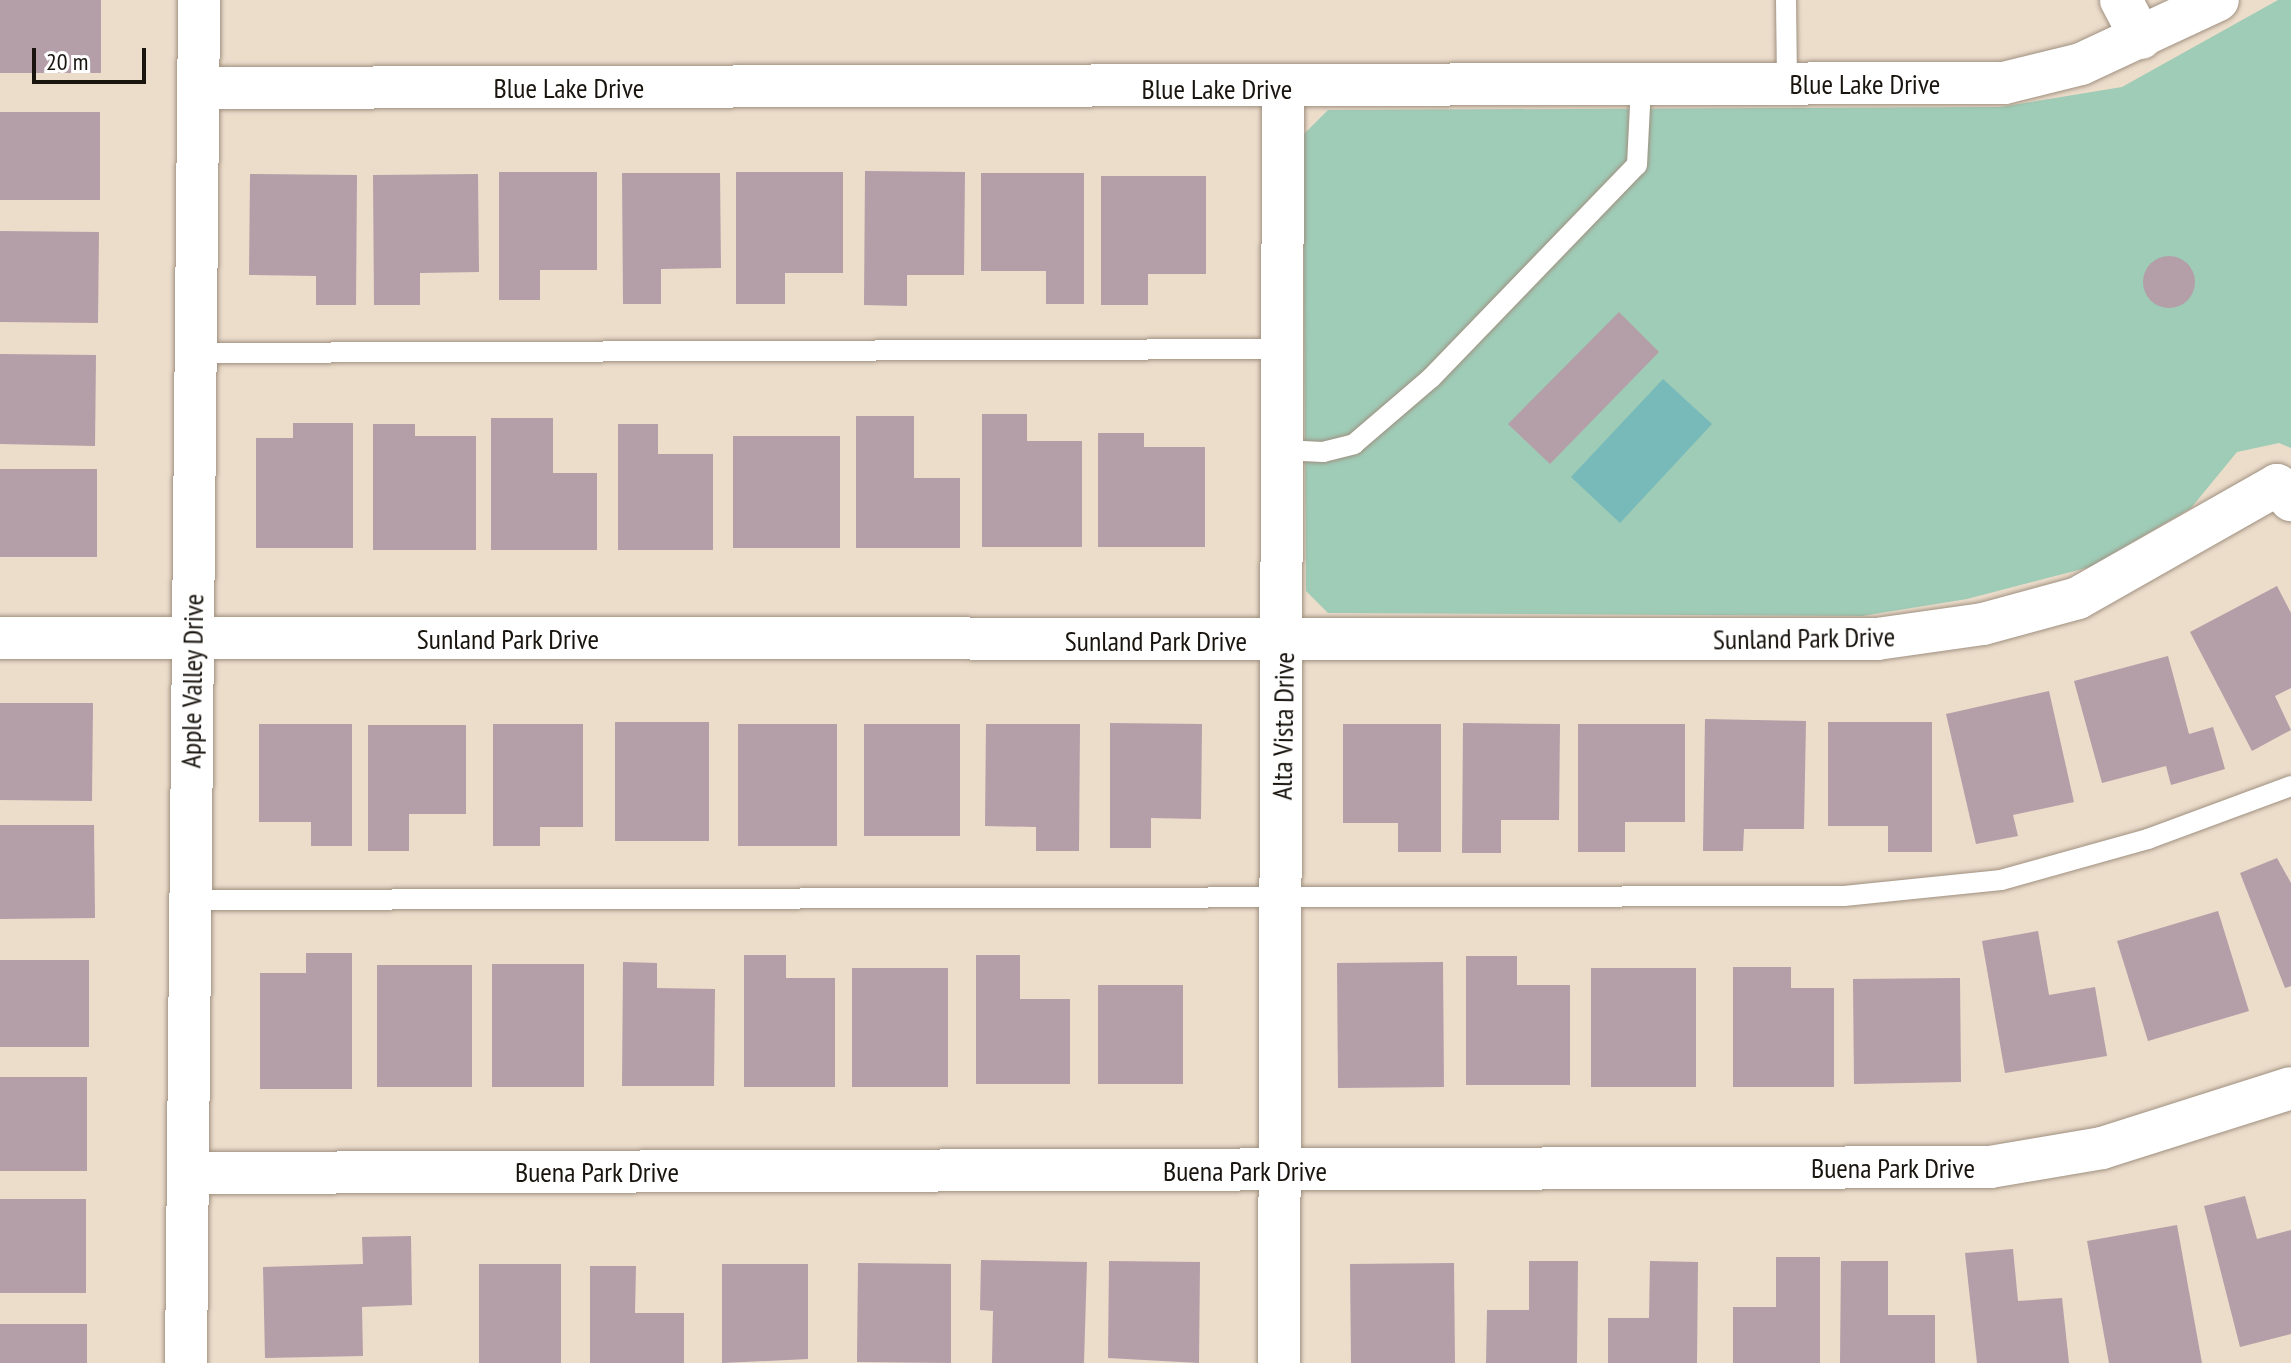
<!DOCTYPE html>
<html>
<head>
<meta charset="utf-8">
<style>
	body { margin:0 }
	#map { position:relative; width:2291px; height:1363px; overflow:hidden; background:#ecdcca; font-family:"PT Sans Narrow",sans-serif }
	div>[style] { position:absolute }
	.green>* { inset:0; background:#9fccb7 }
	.water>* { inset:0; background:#78b9b9 }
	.building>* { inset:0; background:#b49ea8 }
	.round { border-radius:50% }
	.roads { filter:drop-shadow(0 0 2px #9f9080) drop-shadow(0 0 2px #9f9080) }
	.service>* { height:20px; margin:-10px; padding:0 10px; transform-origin:10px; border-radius:10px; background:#fff }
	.minor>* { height:42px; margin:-21px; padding:0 21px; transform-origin:21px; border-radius:21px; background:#fff }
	span { translate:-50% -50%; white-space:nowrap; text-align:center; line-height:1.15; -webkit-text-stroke:7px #fff; paint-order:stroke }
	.street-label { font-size:28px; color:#19140e }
	.scale { position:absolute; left:32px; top:48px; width:114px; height:36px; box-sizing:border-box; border:4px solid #19140e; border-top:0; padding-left:10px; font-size:24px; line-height:28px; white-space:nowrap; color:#19140e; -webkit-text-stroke:6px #fff; paint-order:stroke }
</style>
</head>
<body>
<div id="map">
	<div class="green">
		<i style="clip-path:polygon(2278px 0,2291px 0,2291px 448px,2279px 443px,2237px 452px,2191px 508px,2090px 567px,1967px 599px,1862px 616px,1328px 613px,1306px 591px,1303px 135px,1328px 110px,2000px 107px,2122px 87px)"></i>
	</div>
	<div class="water">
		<i style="clip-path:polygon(1663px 379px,1712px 424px,1620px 523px,1571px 477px)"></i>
	</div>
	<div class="building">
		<i style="clip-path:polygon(0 0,101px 0,101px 73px,0 73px)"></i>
		<i style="clip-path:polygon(0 112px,100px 112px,100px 200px,0 200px)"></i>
		<i style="clip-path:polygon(865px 171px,965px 172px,964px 275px,907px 275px,907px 306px,864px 305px)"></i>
		<i style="clip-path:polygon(499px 172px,597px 172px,597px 270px,540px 270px,540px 300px,499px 300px)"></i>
		<i style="clip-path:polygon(736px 172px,843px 172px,843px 273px,785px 273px,785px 304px,736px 304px)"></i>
		<i style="clip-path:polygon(622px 173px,720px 173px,721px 268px,661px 269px,661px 304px,623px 304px)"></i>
		<i style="clip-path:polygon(981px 173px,1084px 173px,1084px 304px,1046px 304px,1046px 271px,981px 271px)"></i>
		<i style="clip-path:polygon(250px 174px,357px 175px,356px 305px,316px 305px,316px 276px,249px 275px)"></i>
		<i style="clip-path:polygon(478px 174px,479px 272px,420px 273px,420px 305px,374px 305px,373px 175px)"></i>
		<i style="clip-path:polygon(1101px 176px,1206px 176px,1206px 274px,1148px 274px,1148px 305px,1101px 305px)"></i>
		<i style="clip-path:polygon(0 231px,99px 232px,98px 323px,0 322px)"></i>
		<i class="round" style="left:2143px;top:256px;width:52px;height:52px"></i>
		<i style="clip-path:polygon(1619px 312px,1659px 352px,1550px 464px,1508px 424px)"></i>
		<i style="clip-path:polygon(0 354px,96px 355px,95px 446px,0 444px)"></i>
		<i style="clip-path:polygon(982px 414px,1027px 414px,1027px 441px,1082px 441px,1082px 547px,982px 547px)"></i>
		<i style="clip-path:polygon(856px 416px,914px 416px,914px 478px,960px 478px,960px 548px,856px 548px)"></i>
		<i style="clip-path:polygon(491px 418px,553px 418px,553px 473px,597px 473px,597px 550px,491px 550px)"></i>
		<i style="clip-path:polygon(293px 423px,353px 423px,353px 548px,256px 548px,256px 438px,293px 438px)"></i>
		<i style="clip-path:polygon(373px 424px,415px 424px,415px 436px,476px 436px,476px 550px,373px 550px)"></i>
		<i style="clip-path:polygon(618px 424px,658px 424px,658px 454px,713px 454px,713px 550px,618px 550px)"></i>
		<i style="clip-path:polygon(1098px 433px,1144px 433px,1144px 447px,1205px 447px,1205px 547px,1098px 547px)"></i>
		<i style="clip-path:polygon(733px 436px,840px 436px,840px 548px,733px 548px)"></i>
		<i style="clip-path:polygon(0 469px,97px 469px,97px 557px,0 557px)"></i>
		<i style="clip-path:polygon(2277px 586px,2291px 613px,2291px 688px,2275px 696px,2291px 730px,2252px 751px,2190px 632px)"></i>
		<i style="clip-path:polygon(2168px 656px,2189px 734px,2213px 727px,2225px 769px,2171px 785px,2166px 766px,2102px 783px,2074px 681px)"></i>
		<i style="clip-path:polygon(2049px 691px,2074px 802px,2013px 815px,2018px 836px,1976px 844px,1946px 714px)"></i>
		<i style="clip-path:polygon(0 703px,93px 703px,92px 801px,0 800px)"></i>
		<i style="clip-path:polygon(1705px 719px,1806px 721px,1804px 829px,1744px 829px,1743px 851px,1703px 851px)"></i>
		<i style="clip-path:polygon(615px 722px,709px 722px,709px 841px,615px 841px)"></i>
		<i style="clip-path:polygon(1828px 722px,1932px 722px,1932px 852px,1888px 852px,1888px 826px,1828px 826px)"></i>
		<i style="clip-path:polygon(1110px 723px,1202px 724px,1201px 819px,1151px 818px,1151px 848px,1110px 848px)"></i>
		<i style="clip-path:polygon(1463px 723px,1560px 724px,1559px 820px,1501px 820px,1501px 853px,1462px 853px)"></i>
		<i style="clip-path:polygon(259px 724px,352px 724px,352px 846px,311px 846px,311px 822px,259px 822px)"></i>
		<i style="clip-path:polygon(493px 724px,583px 724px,583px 827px,540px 827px,540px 846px,493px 846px)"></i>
		<i style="clip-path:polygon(738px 724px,837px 724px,837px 846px,738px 846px)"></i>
		<i style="clip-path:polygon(864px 724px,960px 724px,960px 836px,864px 836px)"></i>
		<i style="clip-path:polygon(986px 724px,1080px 724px,1079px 851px,1036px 851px,1036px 827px,985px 826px)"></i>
		<i style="clip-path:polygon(1343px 724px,1441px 724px,1441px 852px,1398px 852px,1398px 823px,1343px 823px)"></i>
		<i style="clip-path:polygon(1578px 724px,1685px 724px,1685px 822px,1625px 822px,1625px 852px,1578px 852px)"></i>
		<i style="clip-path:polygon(368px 725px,466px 725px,466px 814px,409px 814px,409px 851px,368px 851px)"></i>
		<i style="clip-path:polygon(0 825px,94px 825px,95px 918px,0 919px)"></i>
		<i style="clip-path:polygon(2277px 858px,2291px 883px,2291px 986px,2285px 988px,2240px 873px)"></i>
		<i style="clip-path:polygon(2218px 911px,2249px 1011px,2148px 1041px,2117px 941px)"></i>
		<i style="clip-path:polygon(2038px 931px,2049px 995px,2095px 987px,2107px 1056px,2005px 1073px,1982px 941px)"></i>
		<i style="clip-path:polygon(306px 953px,352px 953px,352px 1089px,260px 1089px,260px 973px,306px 973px)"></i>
		<i style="clip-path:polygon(744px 955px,786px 955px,786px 978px,835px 978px,835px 1087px,744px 1087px)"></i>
		<i style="clip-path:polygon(976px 955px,1020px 955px,1020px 999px,1070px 999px,1070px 1084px,976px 1084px)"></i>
		<i style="clip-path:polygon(1466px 956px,1517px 956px,1517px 985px,1570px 985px,1570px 1085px,1466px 1085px)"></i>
		<i style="clip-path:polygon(0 960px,89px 960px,89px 1047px,0 1047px)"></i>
		<i style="clip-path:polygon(623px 962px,657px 963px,657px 988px,715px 989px,714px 1086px,622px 1086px)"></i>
		<i style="clip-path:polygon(1443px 962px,1444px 1087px,1338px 1088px,1337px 963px)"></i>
		<i style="clip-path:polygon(492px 964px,584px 964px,584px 1087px,492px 1087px)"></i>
		<i style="clip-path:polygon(377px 965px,472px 965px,472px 1087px,377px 1087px)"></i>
		<i style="clip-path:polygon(1733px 967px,1791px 967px,1791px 988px,1834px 988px,1834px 1087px,1733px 1087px)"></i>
		<i style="clip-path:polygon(852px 968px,948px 968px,948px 1087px,852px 1087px)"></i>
		<i style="clip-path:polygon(1591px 968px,1696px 968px,1696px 1087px,1591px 1087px)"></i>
		<i style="clip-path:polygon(1960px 978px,1961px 1082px,1854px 1084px,1853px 979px)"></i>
		<i style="clip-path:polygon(1098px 985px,1183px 985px,1183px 1084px,1098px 1084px)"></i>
		<i style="clip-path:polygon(0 1077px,87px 1077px,87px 1171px,0 1171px)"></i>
		<i style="clip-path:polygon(2245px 1196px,2257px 1239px,2291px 1230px,2291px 1334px,2240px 1347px,2204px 1206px)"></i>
		<i style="clip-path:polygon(0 1199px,86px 1199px,86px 1293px,0 1293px)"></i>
		<i style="clip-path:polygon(2177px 1225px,2202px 1363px,2109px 1363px,2087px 1241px)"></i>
		<i style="clip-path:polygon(411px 1236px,412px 1305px,362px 1307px,363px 1356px,265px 1358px,263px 1267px,363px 1264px,362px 1237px)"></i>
		<i style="clip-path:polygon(2013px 1249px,2018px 1301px,2062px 1298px,2069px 1363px,1977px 1363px,1965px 1253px)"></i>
		<i style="clip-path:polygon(1776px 1257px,1820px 1257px,1820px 1363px,1733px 1363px,1733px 1307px,1776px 1307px)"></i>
		<i style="clip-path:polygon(981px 1260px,1087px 1262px,1084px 1363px,992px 1363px,993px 1311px,980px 1310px)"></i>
		<i style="clip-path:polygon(1109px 1261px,1200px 1262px,1199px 1363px,1108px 1358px)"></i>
		<i style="clip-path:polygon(1529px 1261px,1578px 1261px,1577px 1363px,1486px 1363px,1487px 1310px,1529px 1310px)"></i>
		<i style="clip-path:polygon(1650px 1261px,1698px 1262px,1697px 1363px,1608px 1363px,1608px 1318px,1649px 1318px)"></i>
		<i style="clip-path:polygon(1841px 1261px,1888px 1261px,1888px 1315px,1935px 1315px,1935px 1363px,1840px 1363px)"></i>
		<i style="clip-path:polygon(858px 1263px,951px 1264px,951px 1363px,857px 1362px)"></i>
		<i style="clip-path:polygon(1454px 1263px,1455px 1363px,1351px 1363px,1350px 1264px)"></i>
		<i style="clip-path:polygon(479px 1264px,561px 1264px,561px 1363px,479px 1363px)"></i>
		<i style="clip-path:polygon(722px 1264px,808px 1264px,808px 1359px,722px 1363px)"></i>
		<i style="clip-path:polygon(590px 1266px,636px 1266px,635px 1313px,684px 1313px,684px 1363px,590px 1363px)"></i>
		<i style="clip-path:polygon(0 1324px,87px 1324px,87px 1363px,0 1363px)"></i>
	</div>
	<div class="roads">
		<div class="service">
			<i style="left:1786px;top:0;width:85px;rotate:89.3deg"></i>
			<i style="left:196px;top:353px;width:1087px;rotate:-0.21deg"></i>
			<i style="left:1283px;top:450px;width:40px;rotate:2.9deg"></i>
			<i style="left:1323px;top:452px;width:32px;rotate:-14deg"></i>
			<i style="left:1354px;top:444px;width:101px;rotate:-40.6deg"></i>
			<i style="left:1431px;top:378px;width:296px;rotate:-46deg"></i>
			<i style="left:1637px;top:165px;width:79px;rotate:-87.1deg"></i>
			<i style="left:191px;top:900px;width:1653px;rotate:-0.14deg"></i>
			<i style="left:1844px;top:896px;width:158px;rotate:-5.8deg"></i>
			<i style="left:2001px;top:880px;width:153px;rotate:-15.6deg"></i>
			<i style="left:2148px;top:839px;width:153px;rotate:-20.3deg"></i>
		</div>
		<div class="minor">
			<i style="left:2121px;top:0;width:43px;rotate:62.2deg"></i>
			<i style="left:198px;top:88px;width:1806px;rotate:-0.16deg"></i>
			<i style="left:2004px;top:83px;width:79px;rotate:-13.9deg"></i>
			<i style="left:2081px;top:64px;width:151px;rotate:-25deg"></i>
			<i style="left:0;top:638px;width:1877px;rotate:0.03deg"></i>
			<i style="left:1877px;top:639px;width:107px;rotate:-8.1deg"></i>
			<i style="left:1983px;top:624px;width:98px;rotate:-15.3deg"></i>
			<i style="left:2078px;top:598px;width:229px;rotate:-29.6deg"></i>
			<i style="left:2277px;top:485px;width:21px;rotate:47deg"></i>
			<i style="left:188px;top:1173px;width:1802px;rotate:-0.19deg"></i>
			<i style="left:1990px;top:1167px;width:114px;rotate:-9.6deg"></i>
			<i style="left:2102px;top:1148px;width:198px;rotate:-17.6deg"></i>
			<i style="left:186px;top:1363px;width:1363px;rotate:-89.45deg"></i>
			<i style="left:1279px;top:1363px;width:1274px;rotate:-89.82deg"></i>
		</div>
	</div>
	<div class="street-label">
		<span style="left:1865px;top:84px">Blue Lake Drive</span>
		<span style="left:569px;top:88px">Blue Lake Drive</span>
		<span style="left:1217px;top:89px">Blue Lake Drive</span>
		<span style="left:1804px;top:638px;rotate:-1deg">Sunland Park Drive</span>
		<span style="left:508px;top:639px">Sunland Park Drive</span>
		<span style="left:1156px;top:641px">Sunland Park Drive</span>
		<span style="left:192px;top:681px;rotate:-89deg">Apple Valley Drive</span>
		<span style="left:1283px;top:726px;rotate:-89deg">Alta Vista Drive</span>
		<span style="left:1893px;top:1168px">Buena Park Drive</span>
		<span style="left:1245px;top:1171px">Buena Park Drive</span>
		<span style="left:597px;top:1172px">Buena Park Drive</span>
	</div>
	<div class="scale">20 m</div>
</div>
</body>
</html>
